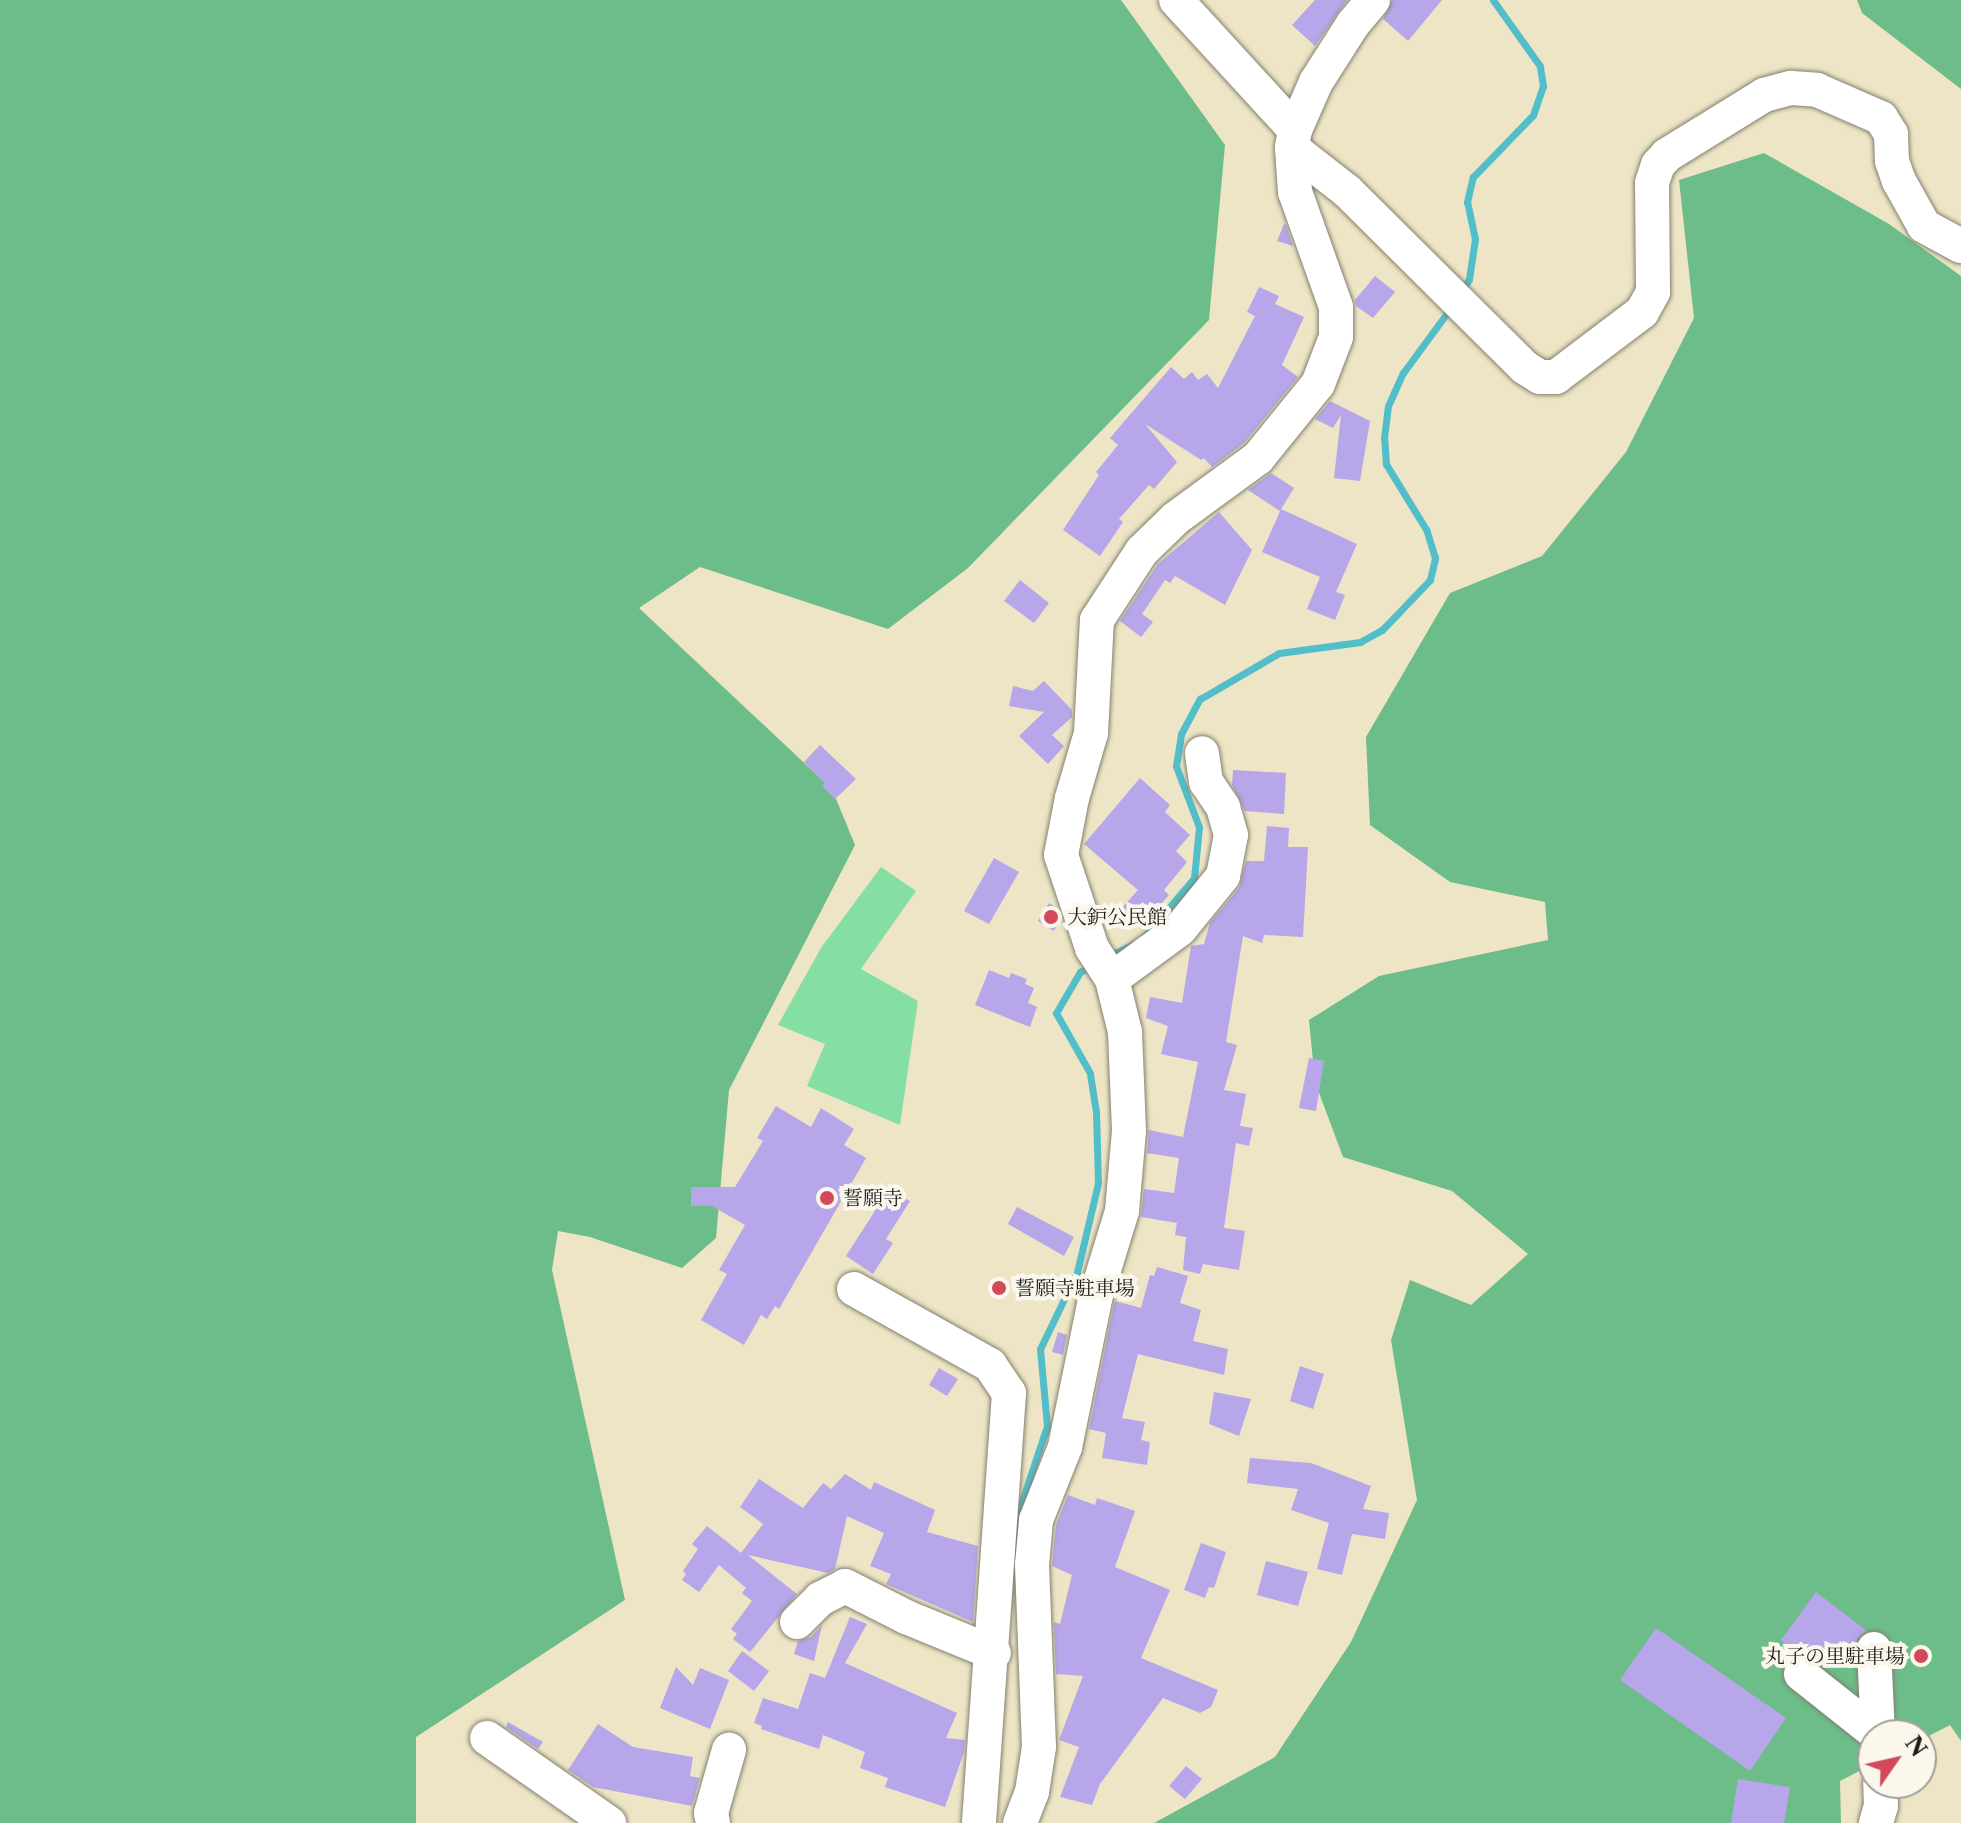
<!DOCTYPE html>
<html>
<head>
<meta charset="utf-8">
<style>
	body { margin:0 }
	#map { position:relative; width:1961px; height:1823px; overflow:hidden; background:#ede5c5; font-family:"Libre Caslon Text","Noto Serif JP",serif }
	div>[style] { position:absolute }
	.green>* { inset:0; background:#85dea3 }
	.forest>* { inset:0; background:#6cbd89 }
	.stream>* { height:7px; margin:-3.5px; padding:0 3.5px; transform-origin:3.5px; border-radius:3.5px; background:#51bec9 }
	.building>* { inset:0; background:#b7a6e9 }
	.roads { filter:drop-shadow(0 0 2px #848070) drop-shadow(0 0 2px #848070) }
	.minor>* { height:34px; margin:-17px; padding:0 17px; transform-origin:17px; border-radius:17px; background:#fff }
	.dots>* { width:22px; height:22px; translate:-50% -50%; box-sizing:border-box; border:4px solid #fbf7ec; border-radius:50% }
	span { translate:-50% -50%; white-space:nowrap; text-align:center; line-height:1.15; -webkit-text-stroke:8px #fbf7ec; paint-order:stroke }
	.poi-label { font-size:20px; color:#1c1c1c }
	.left { translate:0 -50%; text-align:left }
	.right { translate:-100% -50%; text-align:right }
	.north { position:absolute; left:1857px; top:1719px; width:80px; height:80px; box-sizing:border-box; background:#fbf7ec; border:2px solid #a29f99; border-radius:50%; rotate:56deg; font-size:22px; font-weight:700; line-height:32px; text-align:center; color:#1c1c1c }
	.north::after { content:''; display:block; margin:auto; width:28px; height:36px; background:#d1495b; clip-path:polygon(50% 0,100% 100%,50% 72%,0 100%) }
</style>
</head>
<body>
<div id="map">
	<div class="green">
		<i style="clip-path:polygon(881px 867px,916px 891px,861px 969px,918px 1001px,900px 1125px,807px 1086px,825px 1044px,778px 1025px,821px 948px)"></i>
	</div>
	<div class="forest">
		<i style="clip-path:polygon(0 0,1121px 0,1225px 145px,1209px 320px,968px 568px,888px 629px,700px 567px,639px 608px,832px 789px,855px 845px,729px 1090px,716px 1238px,682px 1268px,590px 1237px,558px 1231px,552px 1270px,625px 1600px,416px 1737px,416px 1823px,0 1823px)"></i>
		<i style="clip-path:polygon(1857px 0,1961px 0,1961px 89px,1862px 13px)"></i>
		<i style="clip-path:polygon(1764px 153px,1889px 224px,1961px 276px,1961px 1741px,1950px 1725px,1921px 1740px,1921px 1735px,1873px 1735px,1873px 1764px,1840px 1781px,1841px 1823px,1154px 1823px,1275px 1757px,1351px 1642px,1417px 1500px,1391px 1340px,1410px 1280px,1471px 1305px,1528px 1254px,1452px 1191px,1343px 1157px,1315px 1082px,1309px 1020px,1379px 976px,1548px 940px,1545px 902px,1450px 882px,1370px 825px,1366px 737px,1450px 593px,1542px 556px,1626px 452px,1694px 318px,1679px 180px)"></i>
	</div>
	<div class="stream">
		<i style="left:1461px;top:292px;width:15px;rotate:-58deg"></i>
		<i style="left:1469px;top:279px;width:40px;rotate:-81.5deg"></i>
		<i style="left:1475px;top:239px;width:38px;rotate:-102deg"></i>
		<i style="left:1467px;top:202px;width:26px;rotate:-77deg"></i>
		<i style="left:1473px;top:177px;width:86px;rotate:-45.9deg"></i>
		<i style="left:1533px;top:115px;width:31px;rotate:-71deg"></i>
		<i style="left:1543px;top:86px;width:20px;rotate:-99deg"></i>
		<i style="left:1540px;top:66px;width:81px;rotate:-125.5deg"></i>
		<i style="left:1144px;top:937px;width:77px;rotate:-49.7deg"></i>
		<i style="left:1194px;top:878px;width:51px;rotate:-84.4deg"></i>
		<i style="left:1199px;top:827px;width:65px;rotate:-110.7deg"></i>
		<i style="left:1176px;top:766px;width:32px;rotate:-81deg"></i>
		<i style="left:1181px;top:734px;width:40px;rotate:-62deg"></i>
		<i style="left:1200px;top:699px;width:91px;rotate:-30.2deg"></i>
		<i style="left:1279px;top:653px;width:82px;rotate:-7.7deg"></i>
		<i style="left:1360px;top:642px;width:25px;rotate:-29deg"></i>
		<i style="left:1382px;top:630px;width:69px;rotate:-46.2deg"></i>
		<i style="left:1430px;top:580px;width:23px;rotate:-77deg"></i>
		<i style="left:1435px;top:558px;width:28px;rotate:-107deg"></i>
		<i style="left:1427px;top:531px;width:79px;rotate:-121.5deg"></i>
		<i style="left:1386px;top:464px;width:26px;rotate:-94deg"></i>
		<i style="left:1384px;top:438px;width:32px;rotate:-83deg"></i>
		<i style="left:1388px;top:406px;width:36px;rotate:-66deg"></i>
		<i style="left:1403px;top:373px;width:83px;rotate:-53.8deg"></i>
		<i style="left:1109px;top:956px;width:28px;rotate:-26deg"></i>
		<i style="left:1018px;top:1539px;width:23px;rotate:-92deg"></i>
		<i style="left:1017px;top:1516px;width:95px;rotate:-71.6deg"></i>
		<i style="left:1047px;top:1426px;width:77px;rotate:-95.2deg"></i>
		<i style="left:1040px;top:1349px;width:85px;rotate:-64.3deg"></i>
		<i style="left:1077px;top:1272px;width:91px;rotate:-76.7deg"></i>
		<i style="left:1098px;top:1183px;width:71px;rotate:-91.6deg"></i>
		<i style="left:1096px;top:1112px;width:39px;rotate:-99deg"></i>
		<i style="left:1090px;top:1073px;width:69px;rotate:-119.5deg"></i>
		<i style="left:1056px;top:1013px;width:48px;rotate:-59.7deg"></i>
		<i style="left:1080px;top:972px;width:13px;rotate:-29deg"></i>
	</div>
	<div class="building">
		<i style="clip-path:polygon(1315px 0,1347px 0,1315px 46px,1292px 25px)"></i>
		<i style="clip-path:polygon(1392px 0,1442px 0,1408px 41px,1383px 19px)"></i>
		<i style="clip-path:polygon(1284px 224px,1286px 225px,1293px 246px,1277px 241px)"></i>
		<i style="clip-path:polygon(1375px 276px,1395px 292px,1373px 318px,1356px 306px,1355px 300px)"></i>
		<i style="clip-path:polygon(1259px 287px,1279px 296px,1275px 304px,1304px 317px,1282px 365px,1298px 377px,1244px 443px,1212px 467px,1204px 458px,1201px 460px,1145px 424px,1177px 462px,1154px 489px,1149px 485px,1119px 519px,1123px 522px,1100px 556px,1063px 530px,1099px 475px,1096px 472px,1118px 445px,1110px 438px,1171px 367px,1184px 379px,1192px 372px,1198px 380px,1207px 374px,1218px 388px,1255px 316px,1247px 312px)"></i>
		<i style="clip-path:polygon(1330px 401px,1370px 421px,1360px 481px,1334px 478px,1341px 415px,1333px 428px,1315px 419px)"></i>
		<i style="clip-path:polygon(1271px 473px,1294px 488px,1280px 511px,1248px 490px)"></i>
		<i style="clip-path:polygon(1281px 509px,1357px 544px,1336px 592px,1345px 595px,1335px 620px,1307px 609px,1320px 577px,1262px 552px)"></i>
		<i style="clip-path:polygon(1219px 512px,1252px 550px,1225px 605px,1175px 576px,1170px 583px,1165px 580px,1142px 614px,1153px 622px,1141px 637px,1120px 621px,1158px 564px)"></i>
		<i style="clip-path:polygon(1020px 580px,1049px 603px,1034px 623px,1004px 601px)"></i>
		<i style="clip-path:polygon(1044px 681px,1072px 710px,1072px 717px,1052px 735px,1064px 746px,1048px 764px,1019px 736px,1044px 712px,1009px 706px,1013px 686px,1033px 691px)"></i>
		<i style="clip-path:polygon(820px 745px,856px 779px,835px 799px,822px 786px,825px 783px,804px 762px)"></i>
		<i style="clip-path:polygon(1233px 770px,1286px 773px,1284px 814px,1245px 811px,1232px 785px)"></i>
		<i style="clip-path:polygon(1140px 778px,1170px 805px,1165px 812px,1190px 835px,1176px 851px,1187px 862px,1164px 890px,1169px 895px,1141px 927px,1120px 910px,1138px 890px,1084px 844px)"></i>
		<i style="clip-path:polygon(1267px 826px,1289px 828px,1288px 847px,1308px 847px,1303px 937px,1264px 935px,1262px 943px,1243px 936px,1226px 1042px,1237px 1045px,1224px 1090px,1246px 1094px,1240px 1126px,1253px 1128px,1249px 1146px,1236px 1143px,1224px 1228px,1245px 1231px,1239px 1270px,1203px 1264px,1200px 1274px,1183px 1270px,1186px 1237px,1175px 1235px,1177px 1223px,1141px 1217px,1144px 1189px,1174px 1193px,1179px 1158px,1147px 1153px,1149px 1130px,1183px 1137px,1198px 1062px,1161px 1054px,1168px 1026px,1146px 1018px,1150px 997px,1182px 1003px,1191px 946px,1204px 944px,1210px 923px,1239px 888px,1246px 861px,1264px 861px)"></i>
		<i style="clip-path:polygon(994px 858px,1019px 872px,989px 924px,964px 911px)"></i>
		<i style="clip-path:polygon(1049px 903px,1058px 909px,1061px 919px,1054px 931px,1038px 921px)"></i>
		<i style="clip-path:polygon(989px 970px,1009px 978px,1011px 973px,1027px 979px,1025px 984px,1034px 988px,1028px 1003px,1037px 1007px,1030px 1027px,975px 1005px)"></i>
		<i style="clip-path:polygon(1309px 1058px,1324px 1061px,1316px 1111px,1299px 1108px)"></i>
		<i style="clip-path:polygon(776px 1106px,811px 1127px,821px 1108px,854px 1129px,844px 1145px,866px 1158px,779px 1309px,775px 1306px,767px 1319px,761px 1315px,744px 1345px,701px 1320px,727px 1274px,719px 1270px,745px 1225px,712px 1206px,691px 1206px,691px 1187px,735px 1187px,763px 1141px,757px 1138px)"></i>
		<i style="clip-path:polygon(889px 1189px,910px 1201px,886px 1239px,893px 1243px,873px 1274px,846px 1256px)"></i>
		<i style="clip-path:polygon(1017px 1207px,1074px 1237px,1064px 1256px,1008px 1224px)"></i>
		<i style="clip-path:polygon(1157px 1267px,1188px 1276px,1180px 1303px,1201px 1310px,1193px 1341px,1228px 1349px,1224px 1375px,1138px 1354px,1122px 1418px,1145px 1422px,1141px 1440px,1150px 1442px,1147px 1465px,1102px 1458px,1106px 1433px,1089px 1429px,1114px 1304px,1115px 1301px,1141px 1308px,1150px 1275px,1154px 1276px)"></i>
		<i style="clip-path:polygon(1058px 1332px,1067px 1335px,1063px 1355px,1052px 1352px)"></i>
		<i style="clip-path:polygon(1300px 1366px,1324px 1374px,1313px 1409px,1290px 1401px)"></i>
		<i style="clip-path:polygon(939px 1368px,958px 1379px,947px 1396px,929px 1385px)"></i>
		<i style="clip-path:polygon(1214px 1392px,1251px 1399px,1239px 1436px,1209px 1424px)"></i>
		<i style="clip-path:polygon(1250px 1458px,1311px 1463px,1371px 1486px,1363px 1509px,1389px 1513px,1385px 1539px,1352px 1534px,1342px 1575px,1317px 1569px,1329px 1523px,1291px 1510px,1298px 1489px,1247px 1483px)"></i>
		<i style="clip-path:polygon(845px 1474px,871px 1490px,874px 1482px,935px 1510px,927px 1532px,978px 1546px,973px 1622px,886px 1584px,891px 1574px,870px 1566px,884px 1533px,847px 1516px,835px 1569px,828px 1573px,748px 1555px,797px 1594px,750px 1652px,733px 1639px,737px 1634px,731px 1629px,752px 1601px,742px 1593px,746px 1588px,719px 1565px,699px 1592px,682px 1580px,686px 1574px,683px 1571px,698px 1549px,692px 1544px,707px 1526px,741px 1553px,763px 1524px,740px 1507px,759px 1479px,803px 1508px,823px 1483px,831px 1489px)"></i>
		<i style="clip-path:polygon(1068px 1495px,1095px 1505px,1097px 1498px,1135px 1511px,1115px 1567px,1170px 1590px,1141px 1658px,1218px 1690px,1211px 1707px,1200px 1713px,1163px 1698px,1100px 1784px,1092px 1805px,1060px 1797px,1079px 1747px,1059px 1740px,1083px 1676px,1056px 1674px,1054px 1622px,1060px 1624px,1072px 1575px,1052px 1566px,1056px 1525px)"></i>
		<i style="clip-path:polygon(1201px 1543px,1226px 1552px,1214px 1588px,1209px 1587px,1205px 1598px,1184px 1590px)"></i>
		<i style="clip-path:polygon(1266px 1561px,1308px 1572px,1298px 1606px,1257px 1595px)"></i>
		<i style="clip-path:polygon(1816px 1592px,1867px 1631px,1857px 1639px,1854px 1658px,1849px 1665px,1818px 1662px,1798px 1655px,1781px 1640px)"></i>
		<i style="clip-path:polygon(850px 1617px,867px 1624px,845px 1663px,957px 1713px,946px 1738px,965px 1740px,964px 1752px,945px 1807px,885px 1787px,888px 1778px,860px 1768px,865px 1752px,823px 1735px,819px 1749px,761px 1729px,762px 1726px,754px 1723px,763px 1698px,798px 1709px,810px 1673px,825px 1678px)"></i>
		<i style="clip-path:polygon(822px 1625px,814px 1661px,794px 1654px,798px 1641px,811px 1637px)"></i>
		<i style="clip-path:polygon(1656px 1628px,1786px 1718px,1750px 1771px,1620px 1680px)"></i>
		<i style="clip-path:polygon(742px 1651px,769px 1671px,754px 1691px,728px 1671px)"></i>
		<i style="clip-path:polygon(676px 1667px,693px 1685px,700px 1668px,729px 1680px,710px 1729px,660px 1708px)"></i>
		<i style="clip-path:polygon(508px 1722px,543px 1742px,538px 1749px,506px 1727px)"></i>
		<i style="clip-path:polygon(598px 1724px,633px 1747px,693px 1757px,690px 1776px,700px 1778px,692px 1806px,593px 1787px,568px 1770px)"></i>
		<i style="clip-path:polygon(1186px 1766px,1202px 1779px,1185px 1799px,1169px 1786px)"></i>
		<i style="clip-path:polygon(1738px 1779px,1790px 1787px,1784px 1823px,1731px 1823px)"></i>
	</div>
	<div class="roads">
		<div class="minor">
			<i style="left:1176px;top:0;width:176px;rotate:47.5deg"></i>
			<i style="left:1292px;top:148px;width:70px;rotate:38deg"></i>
			<i style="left:1347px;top:191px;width:250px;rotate:44.8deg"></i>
			<i style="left:1524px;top:367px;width:19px;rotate:32deg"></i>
			<i style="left:1540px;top:377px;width:16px"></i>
			<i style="left:1556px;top:377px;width:108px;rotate:-37.1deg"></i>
			<i style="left:1642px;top:312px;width:23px;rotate:-61deg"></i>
			<i style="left:1653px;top:292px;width:109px;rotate:-90.5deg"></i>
			<i style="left:1652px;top:183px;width:19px;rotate:-72deg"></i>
			<i style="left:1658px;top:165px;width:13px;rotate:-48deg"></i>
			<i style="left:1667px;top:155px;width:114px;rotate:-31.7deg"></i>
			<i style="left:1764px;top:95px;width:28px;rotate:-15deg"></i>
			<i style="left:1791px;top:88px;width:26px;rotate:4deg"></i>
			<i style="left:1817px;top:90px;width:70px;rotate:23.6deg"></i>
			<i style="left:1881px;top:118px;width:19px;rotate:58deg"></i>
			<i style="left:1891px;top:134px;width:27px;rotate:88deg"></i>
			<i style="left:1892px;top:161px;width:21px;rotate:71deg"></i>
			<i style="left:1899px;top:181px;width:51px;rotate:60.9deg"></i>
			<i style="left:1924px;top:226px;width:42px;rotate:28.4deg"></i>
			<i style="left:1112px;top:979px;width:84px;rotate:-36.3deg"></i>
			<i style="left:1180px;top:929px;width:68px;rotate:-50.9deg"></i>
			<i style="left:1223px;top:876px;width:42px;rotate:-79deg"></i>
			<i style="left:1231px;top:835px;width:29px;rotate:-106deg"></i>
			<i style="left:1223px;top:807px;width:30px;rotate:-124deg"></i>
			<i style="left:1206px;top:782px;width:29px;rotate:-98deg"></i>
			<i style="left:854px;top:1289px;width:156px;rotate:29.2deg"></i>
			<i style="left:990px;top:1365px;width:34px;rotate:56deg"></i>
			<i style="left:1009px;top:1393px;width:431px;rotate:94deg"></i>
			<i style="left:797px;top:1622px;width:33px;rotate:-45deg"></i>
			<i style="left:820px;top:1599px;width:28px;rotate:-27deg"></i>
			<i style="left:845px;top:1586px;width:68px;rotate:26.9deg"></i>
			<i style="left:906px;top:1617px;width:95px;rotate:22.2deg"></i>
			<i style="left:1874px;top:1649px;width:84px;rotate:87.3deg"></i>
			<i style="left:1801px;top:1674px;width:98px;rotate:38.4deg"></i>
			<i style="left:487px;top:1738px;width:149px;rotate:34.9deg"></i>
			<i style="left:713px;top:1823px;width:10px;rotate:-101deg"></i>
			<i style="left:711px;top:1813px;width:66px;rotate:-74.1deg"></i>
			<i style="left:1020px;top:1823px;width:33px;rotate:-69deg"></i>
			<i style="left:1032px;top:1792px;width:46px;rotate:-81.2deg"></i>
			<i style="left:1039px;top:1747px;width:182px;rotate:-92.2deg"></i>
			<i style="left:1032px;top:1565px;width:45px;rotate:-84.9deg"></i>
			<i style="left:1036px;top:1520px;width:79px;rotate:-68.3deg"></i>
			<i style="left:1065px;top:1447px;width:151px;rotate:-78.5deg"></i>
			<i style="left:1095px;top:1299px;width:92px;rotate:-72.9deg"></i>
			<i style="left:1122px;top:1211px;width:80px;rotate:-85deg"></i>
			<i style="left:1129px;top:1131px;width:99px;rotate:-92.3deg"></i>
			<i style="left:1125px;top:1032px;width:55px;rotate:-103.8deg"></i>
			<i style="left:1112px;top:979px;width:37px;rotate:-123deg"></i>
			<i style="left:1092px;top:948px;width:98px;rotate:-108.4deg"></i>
			<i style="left:1061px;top:855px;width:58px;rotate:-79.1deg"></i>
			<i style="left:1072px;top:798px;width:68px;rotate:-73.7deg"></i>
			<i style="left:1091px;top:733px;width:113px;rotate:-87deg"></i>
			<i style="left:1097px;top:620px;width:82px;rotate:-56.9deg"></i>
			<i style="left:1142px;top:551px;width:47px;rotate:-44.1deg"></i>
			<i style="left:1176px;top:518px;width:102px;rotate:-36.2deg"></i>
			<i style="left:1258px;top:458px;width:95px;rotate:-51deg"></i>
			<i style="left:1318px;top:384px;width:50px;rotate:-69deg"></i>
			<i style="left:1336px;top:337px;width:30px;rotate:-90deg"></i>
			<i style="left:1336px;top:307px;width:122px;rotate:-109.6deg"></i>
			<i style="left:1295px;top:192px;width:44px;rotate:-93.9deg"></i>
			<i style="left:1292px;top:148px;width:18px;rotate:-81deg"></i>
			<i style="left:1295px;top:130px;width:52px;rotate:-66.4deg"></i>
			<i style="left:1316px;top:82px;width:69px;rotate:-57.5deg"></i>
			<i style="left:1353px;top:24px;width:31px;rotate:-50deg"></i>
			<i style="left:1876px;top:1823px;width:18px;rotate:-74deg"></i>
			<i style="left:1881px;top:1806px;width:23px;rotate:-92deg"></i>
		</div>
	</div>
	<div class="dots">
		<i style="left:1051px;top:917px;background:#d1495b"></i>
		<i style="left:827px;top:1198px;background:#d1495b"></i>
		<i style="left:999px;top:1288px;background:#d1495b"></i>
		<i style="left:1921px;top:1656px;background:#d1495b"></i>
	</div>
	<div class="poi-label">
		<span class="left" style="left:1067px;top:917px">大鈩公民館</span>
		<span class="left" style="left:843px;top:1198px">誓願寺</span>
		<span class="left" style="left:1015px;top:1288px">誓願寺駐車場</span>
		<span class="right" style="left:1905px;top:1656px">丸子の里駐車場</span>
	</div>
	<div class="north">N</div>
</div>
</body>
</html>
